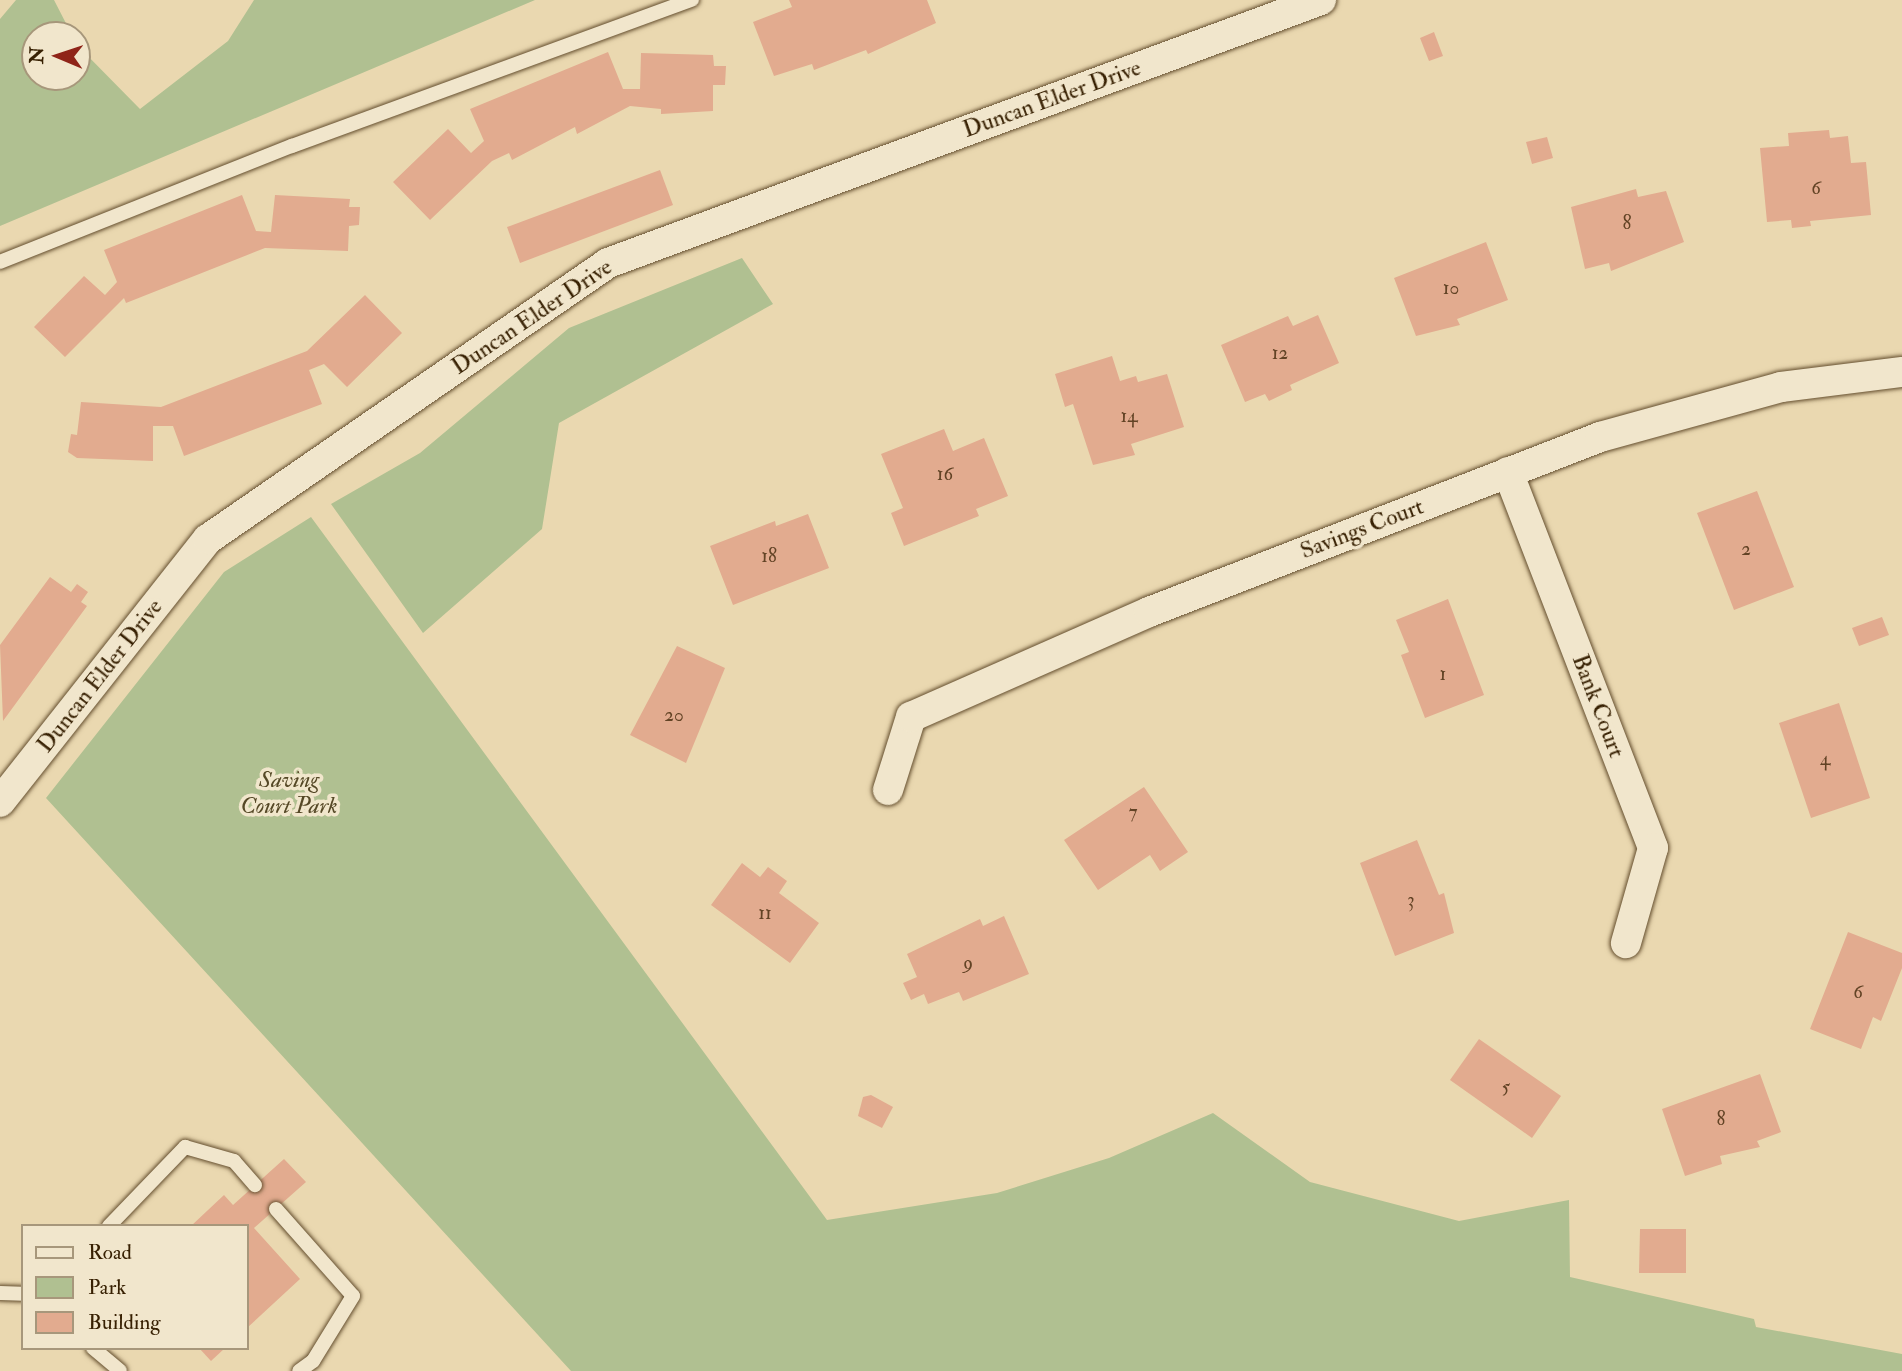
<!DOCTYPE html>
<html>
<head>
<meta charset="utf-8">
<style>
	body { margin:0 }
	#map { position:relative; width:1902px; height:1371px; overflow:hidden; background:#ead8b0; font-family:"IM FELL Double Pica",serif }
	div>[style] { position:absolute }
	.green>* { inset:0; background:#b0c091 }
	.building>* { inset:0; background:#e2ab8f }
	.roads { filter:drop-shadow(0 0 2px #644e2e) drop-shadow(0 0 2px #644e2e) }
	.lane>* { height:14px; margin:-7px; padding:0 7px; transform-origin:7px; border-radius:7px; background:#f1e6cc }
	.street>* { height:30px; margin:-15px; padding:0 15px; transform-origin:15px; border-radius:15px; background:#f1e6cc }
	span { translate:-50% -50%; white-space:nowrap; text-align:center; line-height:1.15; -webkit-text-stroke:7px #f1e6cc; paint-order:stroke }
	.number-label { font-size:19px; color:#624325 }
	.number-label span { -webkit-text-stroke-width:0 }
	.street-label { font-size:23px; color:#372002 }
	.park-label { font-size:23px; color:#554826; font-style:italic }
	.legend { position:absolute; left:21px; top:1224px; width:228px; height:126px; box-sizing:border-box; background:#f1e6cc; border:2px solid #a7977b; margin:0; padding:9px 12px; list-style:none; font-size:21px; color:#372002 }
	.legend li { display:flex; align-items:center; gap:14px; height:35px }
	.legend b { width:35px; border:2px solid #a7977b }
	.north { position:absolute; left:21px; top:21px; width:70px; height:70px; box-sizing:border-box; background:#f1e6cc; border:2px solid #a7977b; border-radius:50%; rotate:272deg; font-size:19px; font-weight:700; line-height:28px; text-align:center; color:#372002 }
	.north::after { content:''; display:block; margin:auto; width:24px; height:32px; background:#8f2418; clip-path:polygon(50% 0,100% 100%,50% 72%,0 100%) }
</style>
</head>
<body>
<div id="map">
	<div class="green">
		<i style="clip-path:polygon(16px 0,54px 0,72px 35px,35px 35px,35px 77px,77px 77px,77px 45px,140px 109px,228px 41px,254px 0,535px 0,0 226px,0 19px)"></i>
		<i style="clip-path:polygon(742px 258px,773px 304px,559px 423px,542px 529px,423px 633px,331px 504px,420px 453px,569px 328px)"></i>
		<i style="clip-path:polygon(311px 517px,827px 1220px,997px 1193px,1109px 1158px,1213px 1113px,1310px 1182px,1459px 1221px,1569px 1200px,1570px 1277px,1754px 1319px,1756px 1327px,1902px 1354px,1902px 1371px,571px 1371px,46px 798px,224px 572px)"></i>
	</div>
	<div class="building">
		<i style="clip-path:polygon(789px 0,927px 0,936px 23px,868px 54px,866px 50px,814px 70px,812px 64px,774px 76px,753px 22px,792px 7px)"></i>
		<i style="clip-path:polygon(1434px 32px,1443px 56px,1429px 61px,1420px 38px)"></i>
		<i style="clip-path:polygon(608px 52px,623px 89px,640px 89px,641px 53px,713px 55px,714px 66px,726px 66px,725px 85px,713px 85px,713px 111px,661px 114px,661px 109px,630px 106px,577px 134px,575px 127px,512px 160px,509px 153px,492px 161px,430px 220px,393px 182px,448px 129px,471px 153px,484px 141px,470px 109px)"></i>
		<i style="clip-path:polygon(1829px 130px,1830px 138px,1848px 136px,1851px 163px,1866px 162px,1871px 215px,1810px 221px,1811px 226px,1792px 228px,1791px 220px,1767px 222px,1760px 148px,1789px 146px,1788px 133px)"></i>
		<i style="clip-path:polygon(1547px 137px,1553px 158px,1532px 164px,1526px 142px)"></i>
		<i style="clip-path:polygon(660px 170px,673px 205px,520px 263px,507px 227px)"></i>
		<i style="clip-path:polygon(1636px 189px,1638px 197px,1666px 191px,1684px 242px,1611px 271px,1609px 263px,1585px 269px,1571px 207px)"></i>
		<i style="clip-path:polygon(242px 195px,256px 231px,271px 232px,275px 195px,350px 199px,349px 207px,360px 207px,359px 225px,349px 226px,348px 251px,265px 248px,126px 303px,124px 298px,65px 357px,34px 327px,84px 276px,105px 295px,117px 282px,104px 250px)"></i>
		<i style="clip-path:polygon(1486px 242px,1508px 300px,1457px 319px,1460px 325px,1416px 336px,1394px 278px)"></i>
		<i style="clip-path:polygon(365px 295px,402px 333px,347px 387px,324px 364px,309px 370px,322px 404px,184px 456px,173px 426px,153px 426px,153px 461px,77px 458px,68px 452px,71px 434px,77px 435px,81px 402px,161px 407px,307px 351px)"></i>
		<i style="clip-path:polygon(1318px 315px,1339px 363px,1290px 385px,1292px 390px,1269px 401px,1265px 394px,1245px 402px,1221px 345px,1288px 316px,1293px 326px)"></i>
		<i style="clip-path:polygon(1112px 356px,1120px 381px,1136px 376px,1138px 382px,1167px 374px,1184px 427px,1131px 444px,1135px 455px,1093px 465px,1073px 404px,1065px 407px,1055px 374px)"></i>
		<i style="clip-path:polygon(944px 429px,953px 451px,984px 438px,1008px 496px,976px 509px,979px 516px,904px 546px,891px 513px,903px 508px,881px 454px)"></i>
		<i style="clip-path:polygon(1757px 491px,1794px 587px,1734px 610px,1697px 513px)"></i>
		<i style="clip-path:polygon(808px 514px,829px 568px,733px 605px,710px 546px,775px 521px,776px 526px)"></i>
		<i style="clip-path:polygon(50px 577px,71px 592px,77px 584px,88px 592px,81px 602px,87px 606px,3px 721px,0 645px)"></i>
		<i style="clip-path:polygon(1448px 599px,1484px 695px,1425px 718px,1401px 655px,1409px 652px,1396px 620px)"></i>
		<i style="clip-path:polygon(1882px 617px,1889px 635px,1859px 646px,1852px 628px)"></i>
		<i style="clip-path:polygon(677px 646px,725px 668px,686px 763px,630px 735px)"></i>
		<i style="clip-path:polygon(1839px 703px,1870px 798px,1811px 818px,1779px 723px)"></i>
		<i style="clip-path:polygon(1144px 787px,1188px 852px,1160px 871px,1150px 855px,1098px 890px,1064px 840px)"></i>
		<i style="clip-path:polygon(1417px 840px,1439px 895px,1444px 893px,1454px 933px,1395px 956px,1360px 863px)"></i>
		<i style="clip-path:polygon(742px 863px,760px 877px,768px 867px,787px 881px,779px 893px,819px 923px,790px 963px,711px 905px)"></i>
		<i style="clip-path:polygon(1004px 916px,1029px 974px,963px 1001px,959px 992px,928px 1004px,924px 994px,911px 1000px,903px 983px,917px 977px,907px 954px,980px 919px,983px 926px)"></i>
		<i style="clip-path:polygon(1848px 932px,1902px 953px,1902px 968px,1881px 1021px,1873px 1017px,1861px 1049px,1810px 1029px)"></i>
		<i style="clip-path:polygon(1479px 1039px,1561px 1096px,1532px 1138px,1450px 1080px)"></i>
		<i style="clip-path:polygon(1760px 1074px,1781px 1132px,1757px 1141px,1760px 1147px,1720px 1156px,1722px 1164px,1685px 1176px,1662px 1109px)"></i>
		<i style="clip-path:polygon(871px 1095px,893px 1107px,882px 1128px,858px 1116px,863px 1097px)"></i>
		<i style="clip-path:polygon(284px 1159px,306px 1182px,254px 1228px,300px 1279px,247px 1328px,247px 1226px,191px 1226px,224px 1195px,233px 1205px)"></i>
		<i style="clip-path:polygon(1640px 1229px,1686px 1229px,1686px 1273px,1639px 1273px)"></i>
		<i style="clip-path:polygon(199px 1348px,225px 1348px,211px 1361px)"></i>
	</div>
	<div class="roads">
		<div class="lane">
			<i style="left:0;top:262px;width:314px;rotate:-21.7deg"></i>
			<i style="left:292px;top:146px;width:426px;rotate:-20.1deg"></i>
			<i style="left:276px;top:1209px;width:116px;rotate:48.5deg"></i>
			<i style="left:353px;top:1296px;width:76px;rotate:121.6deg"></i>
			<i style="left:313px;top:1361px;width:17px;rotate:144deg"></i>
			<i style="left:109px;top:1226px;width:110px;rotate:-46.1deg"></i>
			<i style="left:185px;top:1147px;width:51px;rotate:15.9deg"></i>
			<i style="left:234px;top:1161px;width:32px;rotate:49deg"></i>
			<i style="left:0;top:1293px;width:23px;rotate:2deg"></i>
			<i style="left:93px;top:1348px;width:35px;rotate:40deg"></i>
		</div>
		<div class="street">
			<i style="left:1508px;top:472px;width:403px;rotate:68.9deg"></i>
			<i style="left:1653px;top:848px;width:99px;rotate:105.9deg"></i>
			<i style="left:888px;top:790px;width:77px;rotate:-72.5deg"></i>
			<i style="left:911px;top:717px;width:260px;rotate:-23.8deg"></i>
			<i style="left:1149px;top:612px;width:484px;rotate:-21.2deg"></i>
			<i style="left:1600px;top:437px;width:188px;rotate:-15.4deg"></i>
			<i style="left:1781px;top:387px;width:122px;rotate:-7.1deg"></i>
			<i style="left:0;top:802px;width:335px;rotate:-51.7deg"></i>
			<i style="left:208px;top:539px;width:486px;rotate:-34.6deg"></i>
			<i style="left:608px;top:263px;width:760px;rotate:-20.25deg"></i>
		</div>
	</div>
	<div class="number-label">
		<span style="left:1816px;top:189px">6</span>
		<span style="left:1627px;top:224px">8</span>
		<span style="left:1451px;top:289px">10</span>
		<span style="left:1280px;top:354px">12</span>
		<span style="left:1129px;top:417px">14</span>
		<span style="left:945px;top:475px">16</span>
		<span style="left:1746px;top:550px">2</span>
		<span style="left:769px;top:557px">18</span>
		<span style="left:1443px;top:675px">1</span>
		<span style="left:674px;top:716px">20</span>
		<span style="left:1825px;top:760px">4</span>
		<span style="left:1133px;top:813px">7</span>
		<span style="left:1411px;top:901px">3</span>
		<span style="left:765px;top:914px">11</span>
		<span style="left:968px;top:964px">9</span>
		<span style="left:1858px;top:993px">6</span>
		<span style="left:1506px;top:1088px">5</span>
		<span style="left:1721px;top:1120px">8</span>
	</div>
	<div class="street-label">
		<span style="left:1052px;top:99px;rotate:-20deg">Duncan Elder Drive</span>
		<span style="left:532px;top:317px;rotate:-34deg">Duncan Elder Drive</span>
		<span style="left:1362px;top:529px;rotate:-21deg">Savings Court</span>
		<span style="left:100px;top:676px;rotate:-52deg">Duncan Elder Drive</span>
		<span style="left:1598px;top:706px;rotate:69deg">Bank Court</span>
	</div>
	<div class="park-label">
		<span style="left:289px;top:793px">Saving<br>Court Park</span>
	</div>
	<ul class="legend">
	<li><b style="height:9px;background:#f1e6cc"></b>Road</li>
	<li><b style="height:19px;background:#b0c091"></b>Park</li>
	<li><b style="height:19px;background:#e2ab8f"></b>Building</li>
	</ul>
	<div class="north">N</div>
</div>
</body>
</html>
